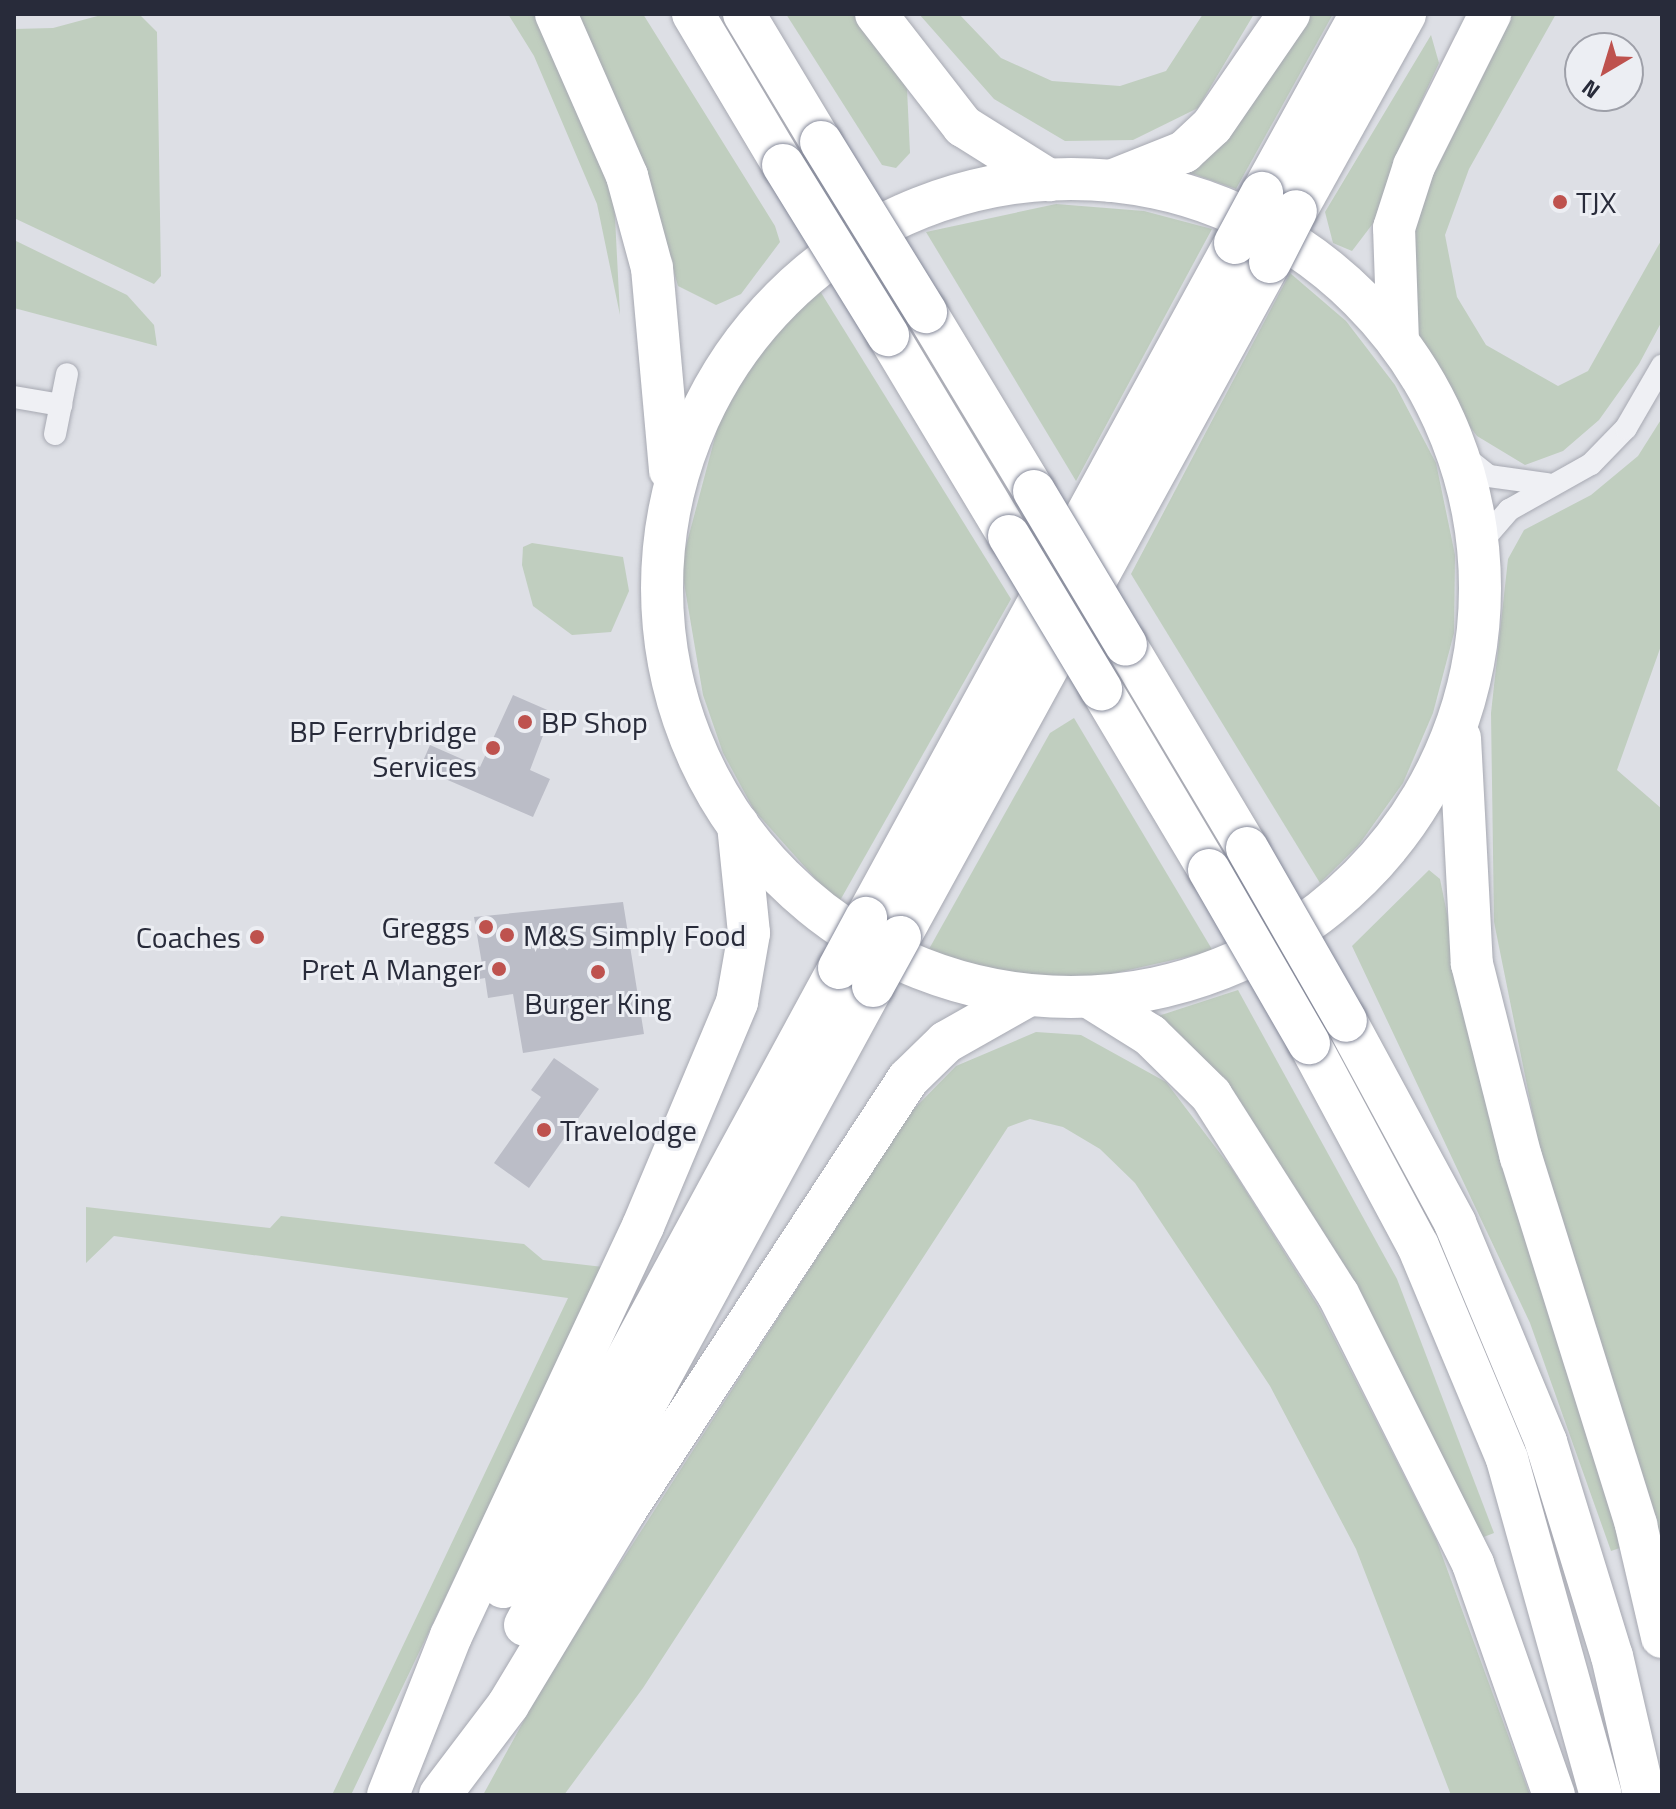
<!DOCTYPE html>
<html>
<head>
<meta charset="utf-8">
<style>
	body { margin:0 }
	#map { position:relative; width:1676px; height:1809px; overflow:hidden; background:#dddfe5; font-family:"Titillium Web",sans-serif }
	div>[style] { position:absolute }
	.green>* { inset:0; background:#c0cebf }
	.building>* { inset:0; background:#bbbdc7 }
	.roads { filter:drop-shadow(0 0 2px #a7a9b2) drop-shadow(0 0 2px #a7a9b2) }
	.street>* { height:22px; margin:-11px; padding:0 11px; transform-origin:11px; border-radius:11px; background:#eff0f4 }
	.highway>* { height:42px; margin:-21px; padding:0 21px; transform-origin:21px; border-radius:21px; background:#fff }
	.highway>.ring { margin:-21px; padding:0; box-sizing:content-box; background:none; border:42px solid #fff; border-radius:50% }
	.bridges { filter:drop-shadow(0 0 2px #868a9a) drop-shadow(0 0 2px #868a9a) }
	.highway-bridge>* { height:42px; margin:-21px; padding:0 21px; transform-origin:21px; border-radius:21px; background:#fff }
	.dots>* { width:22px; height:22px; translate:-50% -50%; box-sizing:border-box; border:4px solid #eceef3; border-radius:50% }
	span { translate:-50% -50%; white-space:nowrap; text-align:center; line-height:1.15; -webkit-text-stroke:6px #eceef3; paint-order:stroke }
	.poi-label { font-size:30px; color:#282b3a }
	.left { translate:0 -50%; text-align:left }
	.right { translate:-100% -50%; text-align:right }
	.frame { position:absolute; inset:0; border:16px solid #282b3a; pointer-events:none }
	.north { position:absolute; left:1564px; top:32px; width:80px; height:80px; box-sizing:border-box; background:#eceef3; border:2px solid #9ea0a9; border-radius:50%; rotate:218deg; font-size:22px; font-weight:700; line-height:32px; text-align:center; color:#282b3a }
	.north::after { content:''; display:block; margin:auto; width:28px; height:36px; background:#be524e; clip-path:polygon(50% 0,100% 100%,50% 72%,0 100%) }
</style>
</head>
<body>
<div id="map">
	<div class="green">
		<i style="clip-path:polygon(105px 14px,139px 14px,157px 32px,161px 276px,154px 284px,14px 218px,14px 29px,53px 28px)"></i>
		<i style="clip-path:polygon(508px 14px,535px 14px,614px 198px,620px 315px,597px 204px,534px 56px)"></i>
		<i style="clip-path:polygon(576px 14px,643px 14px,775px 226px,780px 242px,741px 294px,716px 305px,678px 286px,635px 140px)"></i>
		<i style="clip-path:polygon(786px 14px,858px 14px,882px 46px,907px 89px,910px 153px,896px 168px,882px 165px)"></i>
		<i style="clip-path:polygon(919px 14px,959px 14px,1001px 58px,1052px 81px,1120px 86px,1166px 71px,1203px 14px,1254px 14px,1198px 108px,1133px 140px,1065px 141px,994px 99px)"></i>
		<i style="clip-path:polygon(1308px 14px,1333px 14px,1236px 189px,1185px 171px)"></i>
		<i style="clip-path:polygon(1511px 14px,1556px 14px,1469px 169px,1445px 235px,1457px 297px,1486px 345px,1558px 386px,1588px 371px,1662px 239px,1662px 321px,1639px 364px,1599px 420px,1563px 451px,1525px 465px,1477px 436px,1435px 381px,1413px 327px,1406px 226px)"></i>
		<i style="clip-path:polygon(1431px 35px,1439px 63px,1395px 158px,1384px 209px,1352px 251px,1333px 243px,1325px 212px)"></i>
		<i style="clip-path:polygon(1056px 204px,1144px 211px,1212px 229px,1076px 481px,926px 232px)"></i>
		<i style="clip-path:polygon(14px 240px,127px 295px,154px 325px,157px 346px,14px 308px)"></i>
		<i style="clip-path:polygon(1290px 273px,1346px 321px,1395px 385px,1436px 463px,1455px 555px,1454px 633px,1433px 713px,1403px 783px,1358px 846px,1320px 883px,1131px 574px)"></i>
		<i style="clip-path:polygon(820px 291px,1011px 599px,838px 904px,754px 810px,723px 753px,703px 695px,681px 565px,719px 422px,762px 347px)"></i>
		<i style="clip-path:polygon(1662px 418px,1662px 643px,1617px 770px,1662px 809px,1662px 1587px,1538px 1140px,1494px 922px,1491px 713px,1508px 559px,1524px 530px,1591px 495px,1638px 456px)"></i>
		<i style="clip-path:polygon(532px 543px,623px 557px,629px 591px,611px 632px,572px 635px,533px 606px,522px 565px,523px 547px)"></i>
		<i style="clip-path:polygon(1074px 718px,1213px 951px,1102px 976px,1037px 977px,974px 969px,929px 949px,1050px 733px)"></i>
		<i style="clip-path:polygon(1429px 870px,1440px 879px,1480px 1077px,1623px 1547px,1611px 1551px,1530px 1323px,1352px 946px)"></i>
		<i style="clip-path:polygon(1238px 990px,1397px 1279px,1494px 1533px,1476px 1540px,1152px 1018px)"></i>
		<i style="clip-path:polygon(1036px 1032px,1081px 1035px,1166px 1082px,1232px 1169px,1318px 1306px,1436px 1539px,1530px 1795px,1451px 1795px,1356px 1549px,1270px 1386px,1135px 1183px,1100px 1149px,1063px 1127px,1030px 1119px,1008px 1127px,643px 1688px,564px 1795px,483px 1795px,551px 1671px,910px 1113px,956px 1066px)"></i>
		<i style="clip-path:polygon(86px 1207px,270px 1228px,281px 1216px,524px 1244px,543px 1260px,603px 1267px,351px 1795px,332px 1795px,568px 1298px,114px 1236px,86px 1263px)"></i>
	</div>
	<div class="building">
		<i style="clip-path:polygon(513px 695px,552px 712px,530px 770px,550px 779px,533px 817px,420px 768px,430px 745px,480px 767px)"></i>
		<i style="clip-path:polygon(623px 902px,644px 1034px,523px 1053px,513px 994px,488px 998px,485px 978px,474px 980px,471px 966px,482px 964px,474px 917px)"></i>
		<i style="clip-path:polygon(554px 1058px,599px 1089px,529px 1188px,494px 1163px,541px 1097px,531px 1090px)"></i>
	</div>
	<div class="roads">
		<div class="street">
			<i style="left:14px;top:397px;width:48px;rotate:9.7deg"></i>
			<i style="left:55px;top:434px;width:61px;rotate:-78.7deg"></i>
			<i style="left:1455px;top:449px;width:43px;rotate:38.5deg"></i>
			<i style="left:1489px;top:476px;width:59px;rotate:7.9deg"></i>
			<i style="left:1477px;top:547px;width:49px;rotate:-49.1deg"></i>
			<i style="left:1509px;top:510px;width:94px;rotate:-29.3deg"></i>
			<i style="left:1591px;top:464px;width:50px;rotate:-45.8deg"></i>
			<i style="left:1626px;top:428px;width:72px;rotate:-59.9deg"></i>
		</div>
		<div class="highway">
			<i style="left:556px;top:14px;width:177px;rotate:66.3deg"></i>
			<i style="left:627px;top:176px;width:95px;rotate:74.8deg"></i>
			<i style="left:652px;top:268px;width:203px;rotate:84.9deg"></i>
			<i style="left:693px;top:14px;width:176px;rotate:59.2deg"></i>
			<i style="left:744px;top:14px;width:149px;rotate:59deg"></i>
			<i style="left:876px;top:14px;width:142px;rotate:52.2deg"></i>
			<i style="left:963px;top:126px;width:102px;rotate:32.1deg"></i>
			<i class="ring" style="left:662px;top:179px;width:776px;height:776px"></i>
			<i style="left:1111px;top:181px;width:79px;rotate:-21.7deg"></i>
			<i style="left:1184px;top:152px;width:38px;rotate:-43deg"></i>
			<i style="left:1212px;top:126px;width:136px;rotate:-55.5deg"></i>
			<i style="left:1262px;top:193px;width:205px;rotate:-61.1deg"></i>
			<i style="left:1296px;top:211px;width:225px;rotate:-61deg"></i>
			<i style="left:926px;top:312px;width:209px;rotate:58.9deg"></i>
			<i style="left:888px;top:335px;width:235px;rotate:59deg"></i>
			<i style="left:1398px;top:342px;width:114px;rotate:-92deg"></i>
			<i style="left:1394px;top:228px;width:65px;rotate:-72.1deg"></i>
			<i style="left:1414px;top:166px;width:170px;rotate:-63.4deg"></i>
			<i style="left:1126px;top:645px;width:236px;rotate:59.2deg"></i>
			<i style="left:1101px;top:689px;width:211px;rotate:59.2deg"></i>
			<i style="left:1460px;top:738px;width:226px;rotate:87deg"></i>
			<i style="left:1472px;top:964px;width:199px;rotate:75.8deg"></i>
			<i style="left:1521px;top:1157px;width:386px;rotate:72.6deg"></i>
			<i style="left:1636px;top:1525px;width:115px;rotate:76.9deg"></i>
			<i style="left:866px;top:918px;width:769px;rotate:-61.34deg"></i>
			<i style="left:900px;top:937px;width:770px;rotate:-61.27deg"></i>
			<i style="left:1089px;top:997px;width:72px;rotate:31.9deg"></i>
			<i style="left:1150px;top:1035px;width:86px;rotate:44.5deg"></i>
			<i style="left:1211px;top:1095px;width:236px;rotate:57.5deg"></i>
			<i style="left:1338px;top:1294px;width:302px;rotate:63.4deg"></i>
			<i style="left:1473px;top:1564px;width:245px;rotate:70.7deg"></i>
			<i style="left:1346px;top:1021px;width:230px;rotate:61.6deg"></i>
			<i style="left:1455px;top:1223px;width:237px;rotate:67.4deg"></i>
			<i style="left:1546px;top:1442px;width:224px;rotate:72.9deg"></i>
			<i style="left:1612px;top:1656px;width:143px;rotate:77deg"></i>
			<i style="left:1309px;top:1043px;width:230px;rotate:61.8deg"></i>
			<i style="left:1418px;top:1246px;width:231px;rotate:67.3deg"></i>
			<i style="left:1507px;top:1459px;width:349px;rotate:74.4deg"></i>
			<i style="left:503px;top:1587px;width:704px;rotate:-61.51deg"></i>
			<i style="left:525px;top:1625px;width:728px;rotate:-61.43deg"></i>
			<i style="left:388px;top:1795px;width:171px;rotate:-68.4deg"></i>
			<i style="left:451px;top:1636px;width:453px;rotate:-64.9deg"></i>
			<i style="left:643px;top:1226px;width:243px;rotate:-67.2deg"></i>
			<i style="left:737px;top:1002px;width:70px;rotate:-80.1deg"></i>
			<i style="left:749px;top:933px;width:109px;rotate:-95.8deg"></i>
			<i style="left:440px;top:1795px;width:113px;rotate:-52.9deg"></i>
			<i style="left:508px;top:1705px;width:227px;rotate:-58.9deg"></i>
			<i style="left:625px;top:1511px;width:516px;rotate:-56.77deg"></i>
			<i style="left:908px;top:1079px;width:53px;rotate:-44.2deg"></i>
			<i style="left:946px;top:1042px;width:95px;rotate:-29.5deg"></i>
		</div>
	</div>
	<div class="bridges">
		<div class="highway-bridge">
			<i style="left:821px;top:142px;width:200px;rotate:58.3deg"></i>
			<i style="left:783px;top:165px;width:200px;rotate:58.3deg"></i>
			<i style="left:1235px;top:243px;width:57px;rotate:-61.6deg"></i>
			<i style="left:1270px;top:262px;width:57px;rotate:-63deg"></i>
			<i style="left:1034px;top:491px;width:179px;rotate:59.1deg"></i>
			<i style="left:1009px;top:536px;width:179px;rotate:59deg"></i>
			<i style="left:1247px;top:848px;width:199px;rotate:60.2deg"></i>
			<i style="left:1209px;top:870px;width:200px;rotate:60deg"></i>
			<i style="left:839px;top:968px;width:57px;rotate:-61.6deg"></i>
			<i style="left:873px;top:986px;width:56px;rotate:-61.1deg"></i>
		</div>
	</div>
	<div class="dots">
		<i style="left:1560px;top:202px;background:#be524e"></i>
		<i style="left:525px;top:722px;background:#be524e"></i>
		<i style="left:493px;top:748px;background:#be524e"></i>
		<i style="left:486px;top:927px;background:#be524e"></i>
		<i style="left:507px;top:935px;background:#be524e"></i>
		<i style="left:257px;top:937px;background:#be524e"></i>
		<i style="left:499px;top:969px;background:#be524e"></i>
		<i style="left:598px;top:972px;background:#be524e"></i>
		<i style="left:544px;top:1130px;background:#be524e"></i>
	</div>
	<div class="poi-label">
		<span class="left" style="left:1576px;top:202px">TJX</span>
		<span class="left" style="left:541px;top:722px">BP Shop</span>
		<span class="right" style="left:477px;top:748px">BP Ferrybridge<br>Services</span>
		<span class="right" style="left:470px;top:927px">Greggs</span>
		<span class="left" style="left:523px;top:935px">M&amp;S Simply Food</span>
		<span class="right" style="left:241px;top:937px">Coaches</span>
		<span class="right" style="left:483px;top:969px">Pret A Manger</span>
		<span style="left:598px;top:1003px">Burger King</span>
		<span class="left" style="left:560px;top:1130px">Travelodge</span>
	</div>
	<div class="frame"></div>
	<div class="north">N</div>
</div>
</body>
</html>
